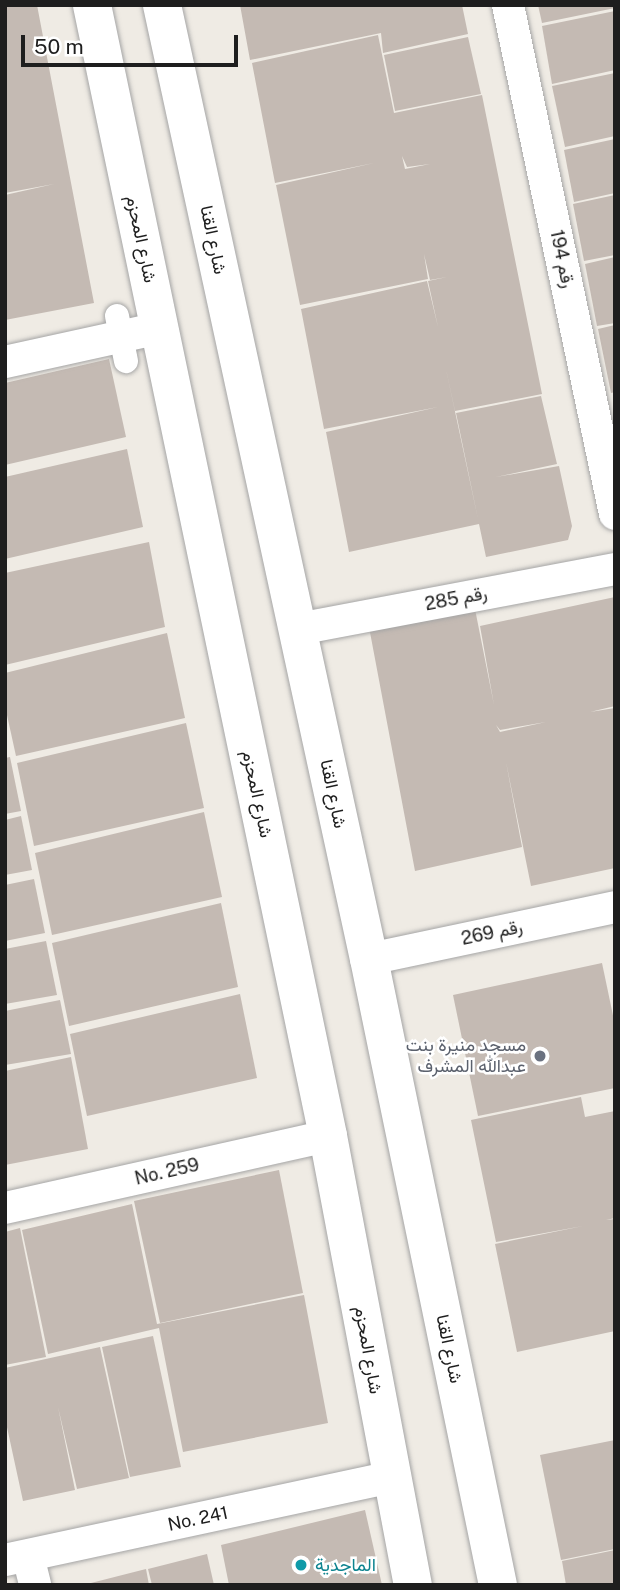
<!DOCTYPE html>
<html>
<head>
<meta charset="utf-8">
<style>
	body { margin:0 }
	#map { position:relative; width:620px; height:1590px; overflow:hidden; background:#efebe4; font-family:"Public Sans",Vazirmatn,sans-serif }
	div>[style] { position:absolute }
	.building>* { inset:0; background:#c4bab3 }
	.roads { filter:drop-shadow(0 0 2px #a5a5a5) drop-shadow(0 0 2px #a5a5a5) }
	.pedestrian>* { height:24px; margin:-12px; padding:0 12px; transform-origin:12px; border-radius:12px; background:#fff }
	.minor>* { height:32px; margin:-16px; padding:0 16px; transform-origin:16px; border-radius:16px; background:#fff }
	.tertiary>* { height:38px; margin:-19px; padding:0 19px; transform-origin:19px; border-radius:19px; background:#fff }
	.dots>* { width:19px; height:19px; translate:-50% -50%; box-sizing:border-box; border:4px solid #fff; border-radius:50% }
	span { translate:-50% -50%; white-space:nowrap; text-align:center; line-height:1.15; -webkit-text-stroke:5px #fff; paint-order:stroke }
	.street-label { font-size:18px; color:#1e1e1e }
	.worship-label { font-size:18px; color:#5b616d }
	.right { translate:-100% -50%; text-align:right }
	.culture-label { font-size:18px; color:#0d838f }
	.left { translate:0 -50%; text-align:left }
	.frame { position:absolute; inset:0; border:7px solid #1e1e1e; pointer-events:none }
	.scale { position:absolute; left:21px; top:35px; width:217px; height:32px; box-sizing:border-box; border:4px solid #1e1e1e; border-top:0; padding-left:9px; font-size:21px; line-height:24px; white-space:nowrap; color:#1e1e1e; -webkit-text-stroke:5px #fff; paint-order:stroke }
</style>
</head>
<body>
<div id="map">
	<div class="building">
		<i style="clip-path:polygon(5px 5px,37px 5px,94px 303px,5px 320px,5px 195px,54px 184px,5px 193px)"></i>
		<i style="clip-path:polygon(240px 5px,462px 5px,468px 34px,383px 53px,381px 33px,250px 60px)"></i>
		<i style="clip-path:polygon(538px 5px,615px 5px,615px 8px,542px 23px)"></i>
		<i style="clip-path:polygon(615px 11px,615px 70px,552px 84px,542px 26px)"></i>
		<i style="clip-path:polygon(evenodd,378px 35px,394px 113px,482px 95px,542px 394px,455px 411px,444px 360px,478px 519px,456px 413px,541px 396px,557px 464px,496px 477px,559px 466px,572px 526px,568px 540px,486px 557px,479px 524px,349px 552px,326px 432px,438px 407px,324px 429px,301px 309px,427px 281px,438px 327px,428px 281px,447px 277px,430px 280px,424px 254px,428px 279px,300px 305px,276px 185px,374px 163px,275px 183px,252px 63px,378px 35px,402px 156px,407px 167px,430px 164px,405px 169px,402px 156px)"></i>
		<i style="clip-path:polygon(468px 37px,481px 94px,395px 111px,384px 55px)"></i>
		<i style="clip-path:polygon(615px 73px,615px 136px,565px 147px,552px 86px)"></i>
		<i style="clip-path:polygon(615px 139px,615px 193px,574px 202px,564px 150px)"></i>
		<i style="clip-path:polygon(615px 195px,615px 255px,584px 261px,573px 204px)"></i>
		<i style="clip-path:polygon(615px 257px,615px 323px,597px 326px,585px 264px)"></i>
		<i style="clip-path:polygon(615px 325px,615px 392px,611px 393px,598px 329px)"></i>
		<i style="clip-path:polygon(109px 359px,126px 437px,5px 465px,5px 383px)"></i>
		<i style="clip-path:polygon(127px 449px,143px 527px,5px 559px,5px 477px)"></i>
		<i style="clip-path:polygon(149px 542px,165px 627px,5px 665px,5px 573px)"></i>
		<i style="clip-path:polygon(evenodd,615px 597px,615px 706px,590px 712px,615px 708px,615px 868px,531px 886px,506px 762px,522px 847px,415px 871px,369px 627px,474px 604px,494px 705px,480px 626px,615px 597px,546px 722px,500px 732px,496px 725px,500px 730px,546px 722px)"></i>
		<i style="clip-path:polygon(167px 633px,185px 718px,16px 756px,5px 706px,5px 673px)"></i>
		<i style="clip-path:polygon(186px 723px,204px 808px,34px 846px,17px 763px)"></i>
		<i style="clip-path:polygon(10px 757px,21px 811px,5px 814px,5px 758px)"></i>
		<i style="clip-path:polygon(204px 812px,222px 897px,52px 935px,35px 853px)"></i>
		<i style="clip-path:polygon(21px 816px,32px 870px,5px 875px,5px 820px)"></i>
		<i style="clip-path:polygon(34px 879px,45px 933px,5px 941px,5px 885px)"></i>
		<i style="clip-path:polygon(221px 903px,238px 987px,69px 1026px,52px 943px)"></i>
		<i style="clip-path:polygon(46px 941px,57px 995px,5px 1004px,5px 949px)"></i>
		<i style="clip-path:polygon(602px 963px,615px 1025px,615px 1088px,478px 1116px,453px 995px)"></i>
		<i style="clip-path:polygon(240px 994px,257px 1078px,87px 1116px,70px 1034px)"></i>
		<i style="clip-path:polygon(60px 1000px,71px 1054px,5px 1065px,5px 1011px)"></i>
		<i style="clip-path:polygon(71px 1057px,88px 1149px,5px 1165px,5px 1071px)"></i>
		<i style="clip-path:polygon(581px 1097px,585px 1117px,615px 1111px,615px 1218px,606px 1220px,615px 1219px,615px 1331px,517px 1352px,495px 1244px,583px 1226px,496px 1242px,471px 1120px)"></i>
		<i style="clip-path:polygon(279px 1170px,303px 1293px,160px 1323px,134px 1201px)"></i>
		<i style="clip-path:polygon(132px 1204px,157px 1324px,304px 1295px,328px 1423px,183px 1452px,159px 1328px,48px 1354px,22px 1230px)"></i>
		<i style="clip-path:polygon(20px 1228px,46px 1357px,5px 1365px,5px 1232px)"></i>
		<i style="clip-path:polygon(153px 1336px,181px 1467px,130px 1477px,102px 1347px)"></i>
		<i style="clip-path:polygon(100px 1347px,129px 1478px,77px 1489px,58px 1407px,75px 1490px,23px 1501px,5px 1418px,5px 1368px)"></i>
		<i style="clip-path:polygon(615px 1440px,615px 1549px,561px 1560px,540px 1455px)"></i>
		<i style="clip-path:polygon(365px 1510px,382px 1585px,229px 1585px,221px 1545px)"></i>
		<i style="clip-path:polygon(615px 1550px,615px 1585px,566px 1585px,562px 1561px)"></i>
		<i style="clip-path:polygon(207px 1554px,214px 1585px,152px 1585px,148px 1569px)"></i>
		<i style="clip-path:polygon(146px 1569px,149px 1585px,87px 1585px,87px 1584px)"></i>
	</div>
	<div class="roads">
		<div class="pedestrian">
			<i style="left:117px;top:316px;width:46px;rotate:78.7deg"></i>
		</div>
		<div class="minor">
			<i style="left:508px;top:5px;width:520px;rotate:78.13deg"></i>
			<i style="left:5px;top:362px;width:159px;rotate:-12.4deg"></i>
			<i style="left:298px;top:629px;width:323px;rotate:-10.7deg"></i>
			<i style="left:369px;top:959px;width:251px;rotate:-11.9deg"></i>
			<i style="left:5px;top:1208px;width:331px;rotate:-12.6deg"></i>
			<i style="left:28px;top:1556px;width:30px;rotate:76deg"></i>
			<i style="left:5px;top:1560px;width:395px;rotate:-12.1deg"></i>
		</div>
		<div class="tertiary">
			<i style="left:92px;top:5px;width:1155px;rotate:78.21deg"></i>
			<i style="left:328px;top:1136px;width:457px;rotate:79.3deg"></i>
			<i style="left:162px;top:5px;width:976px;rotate:77.76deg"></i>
			<i style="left:369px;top:959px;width:639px;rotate:78.36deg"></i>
		</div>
	</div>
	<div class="dots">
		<i style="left:540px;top:1056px;background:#6b7280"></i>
		<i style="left:301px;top:1565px;background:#0f9aa8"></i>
	</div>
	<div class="street-label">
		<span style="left:141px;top:239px;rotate:78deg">شارع المحزم</span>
		<span style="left:213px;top:240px;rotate:78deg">شارع القنا</span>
		<span style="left:562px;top:259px;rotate:78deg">رقم 194</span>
		<span style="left:456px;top:599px;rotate:-11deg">رقم 285</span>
		<span style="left:257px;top:794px;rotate:78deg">شارع المحزم</span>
		<span style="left:333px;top:794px;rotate:78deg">شارع القنا</span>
		<span style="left:492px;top:933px;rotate:-12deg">رقم 269</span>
		<span style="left:167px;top:1172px;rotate:-13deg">No. 259</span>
		<span style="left:449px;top:1349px;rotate:78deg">شارع القنا</span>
		<span style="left:368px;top:1350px;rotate:80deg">شارع المحزم</span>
		<span style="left:198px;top:1519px;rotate:-12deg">No. 241</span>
	</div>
	<div class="worship-label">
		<span class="right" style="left:526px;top:1056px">مسجد منيرة بنت<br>عبدالله المشرف</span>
	</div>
	<div class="culture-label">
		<span class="left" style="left:315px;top:1565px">الماجدية</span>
	</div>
	<div class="frame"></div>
	<div class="scale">50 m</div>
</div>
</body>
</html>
